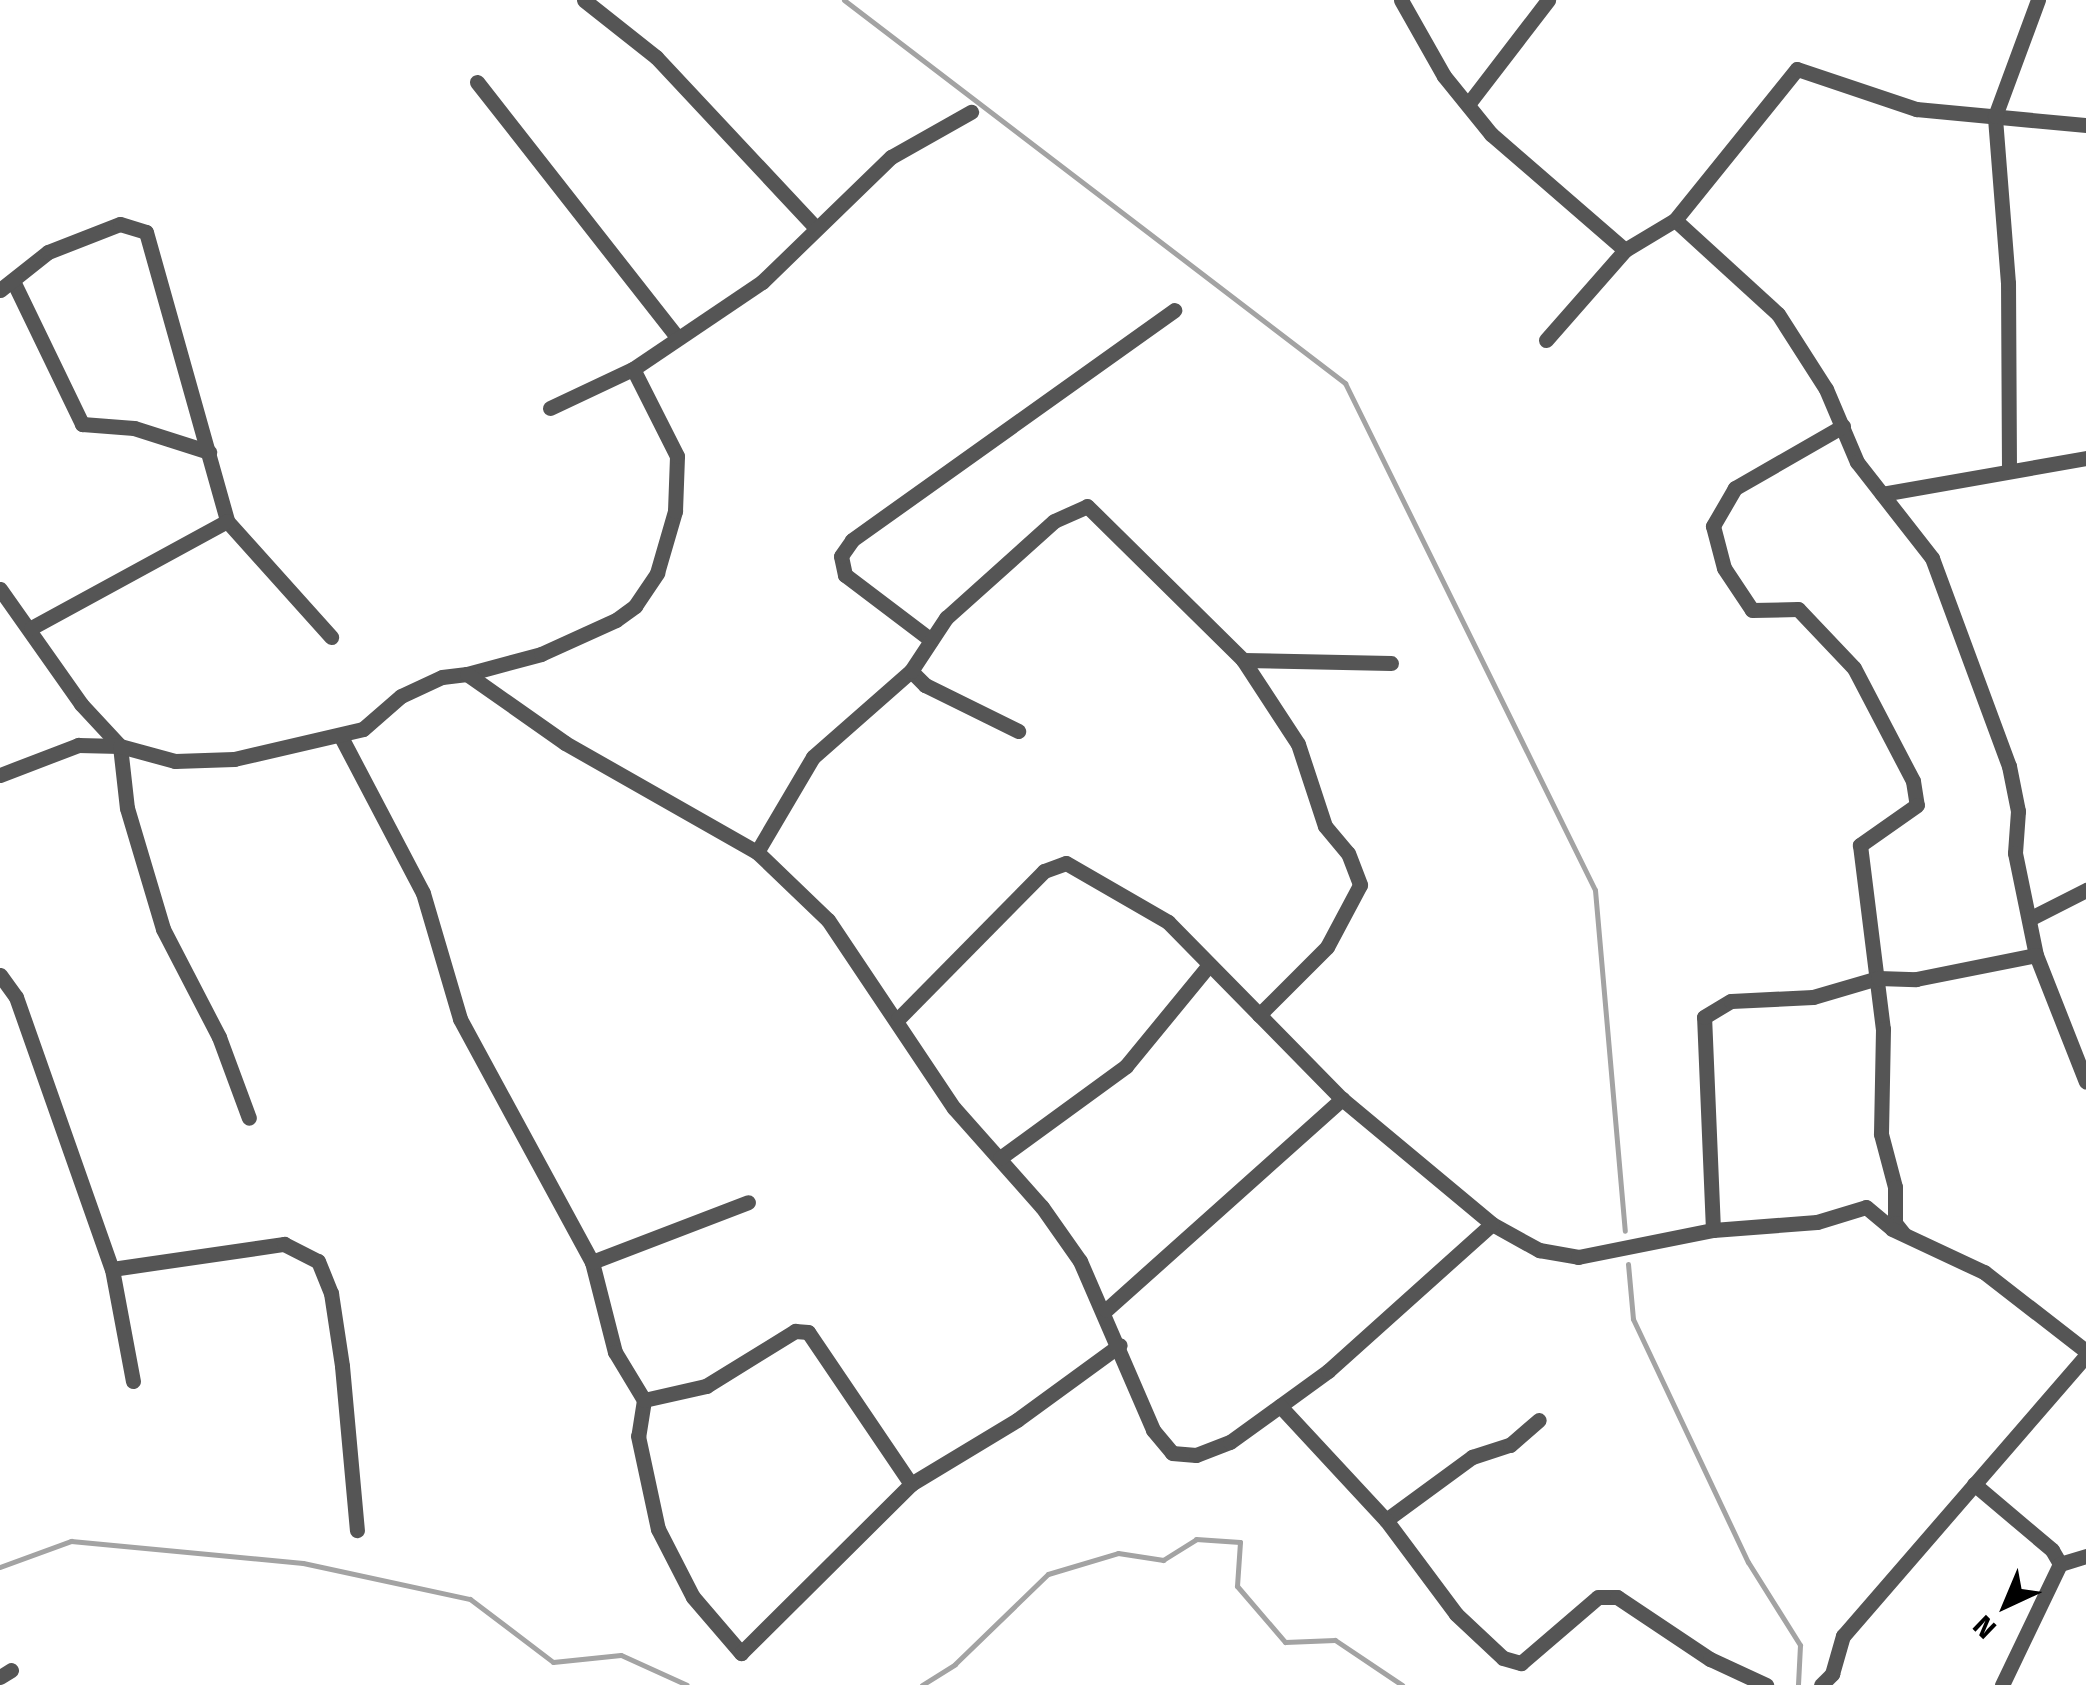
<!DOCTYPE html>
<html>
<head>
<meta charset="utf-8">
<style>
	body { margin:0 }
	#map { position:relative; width:2086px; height:1685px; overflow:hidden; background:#fff; font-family:"Fira Sans",sans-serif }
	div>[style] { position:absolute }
	.stream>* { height:5px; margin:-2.5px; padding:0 2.5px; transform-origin:2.5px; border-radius:2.5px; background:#a3a3a3 }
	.street>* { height:15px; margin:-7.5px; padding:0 7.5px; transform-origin:7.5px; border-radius:7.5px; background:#555 }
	span { translate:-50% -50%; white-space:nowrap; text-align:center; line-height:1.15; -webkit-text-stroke:10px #fff; paint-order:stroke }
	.north { position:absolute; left:1956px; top:1555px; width:100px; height:100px; -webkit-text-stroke:8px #fff; paint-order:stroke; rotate:224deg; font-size:28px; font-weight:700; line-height:40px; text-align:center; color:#000 }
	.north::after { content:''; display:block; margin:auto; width:35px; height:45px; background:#000; clip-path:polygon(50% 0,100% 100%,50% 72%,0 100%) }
</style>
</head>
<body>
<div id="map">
	<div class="stream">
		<i style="left:844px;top:0;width:631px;rotate:37.4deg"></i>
		<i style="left:1345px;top:383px;width:565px;rotate:63.75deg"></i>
		<i style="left:1595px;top:890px;width:342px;rotate:85deg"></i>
		<i style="left:1628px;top:1264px;width:55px;rotate:84.8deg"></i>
		<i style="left:1633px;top:1319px;width:269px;rotate:64.7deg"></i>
		<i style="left:1748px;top:1562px;width:98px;rotate:57.9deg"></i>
		<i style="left:1800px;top:1645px;width:40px;rotate:92.9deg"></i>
		<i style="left:0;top:1567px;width:76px;rotate:-20.1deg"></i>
		<i style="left:71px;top:1541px;width:233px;rotate:5.4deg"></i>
		<i style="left:303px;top:1563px;width:171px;rotate:12.2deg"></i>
		<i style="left:470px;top:1599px;width:104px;rotate:37.2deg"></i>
		<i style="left:553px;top:1662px;width:68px;rotate:-5.9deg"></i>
		<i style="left:621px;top:1655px;width:72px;rotate:24.4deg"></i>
		<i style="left:922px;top:1685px;width:39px;rotate:-32deg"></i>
		<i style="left:955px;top:1664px;width:129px;rotate:-44.1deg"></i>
		<i style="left:1048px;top:1574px;width:73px;rotate:-16.7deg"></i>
		<i style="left:1118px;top:1553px;width:46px;rotate:8.8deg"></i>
		<i style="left:1163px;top:1560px;width:39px;rotate:-32deg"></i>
		<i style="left:1196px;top:1539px;width:44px;rotate:3.9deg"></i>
		<i style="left:1240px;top:1542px;width:44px;rotate:93.9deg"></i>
		<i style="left:1237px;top:1586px;width:74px;rotate:49.4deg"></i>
		<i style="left:1285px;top:1642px;width:50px;rotate:-2.3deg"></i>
		<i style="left:1335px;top:1640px;width:81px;rotate:33.9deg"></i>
	</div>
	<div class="street">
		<i style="left:584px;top:0;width:92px;rotate:38.4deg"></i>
		<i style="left:656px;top:57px;width:233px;rotate:46.9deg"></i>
		<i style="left:1401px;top:0;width:87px;rotate:60.5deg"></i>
		<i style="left:1444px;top:76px;width:75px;rotate:51deg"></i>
		<i style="left:1491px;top:134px;width:177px;rotate:40.9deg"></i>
		<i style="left:477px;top:82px;width:324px;rotate:51.9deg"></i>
		<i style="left:1469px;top:103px;width:130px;rotate:-52.5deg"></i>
		<i style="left:1675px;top:220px;width:139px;rotate:42.4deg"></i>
		<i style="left:1778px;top:314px;width:89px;rotate:57.4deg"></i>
		<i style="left:1826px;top:389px;width:79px;rotate:67deg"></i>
		<i style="left:1857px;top:462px;width:122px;rotate:52deg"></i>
		<i style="left:1932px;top:558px;width:222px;rotate:69.7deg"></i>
		<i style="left:2009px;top:766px;width:46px;rotate:78.7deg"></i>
		<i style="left:2018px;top:811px;width:42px;rotate:94.1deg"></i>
		<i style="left:2015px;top:853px;width:104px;rotate:78.4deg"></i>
		<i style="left:2036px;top:955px;width:136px;rotate:68.5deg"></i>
		<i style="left:13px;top:281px;width:159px;rotate:64.2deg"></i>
		<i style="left:82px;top:424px;width:52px;rotate:4.4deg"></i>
		<i style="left:134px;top:428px;width:79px;rotate:17.7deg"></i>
		<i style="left:0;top:290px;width:61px;rotate:-38.4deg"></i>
		<i style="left:48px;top:252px;width:77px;rotate:-21.3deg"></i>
		<i style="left:120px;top:224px;width:27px;rotate:17deg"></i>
		<i style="left:146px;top:232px;width:300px;rotate:74.3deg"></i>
		<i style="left:227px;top:521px;width:156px;rotate:48.1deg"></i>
		<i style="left:1546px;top:340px;width:120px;rotate:-48.7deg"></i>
		<i style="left:1625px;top:250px;width:58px;rotate:-31deg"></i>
		<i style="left:1675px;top:220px;width:194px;rotate:-51.1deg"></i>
		<i style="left:1797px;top:69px;width:126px;rotate:18.6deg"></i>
		<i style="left:1916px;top:109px;width:171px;rotate:5.4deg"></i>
		<i style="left:550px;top:408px;width:92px;rotate:-25.2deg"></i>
		<i style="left:633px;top:369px;width:156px;rotate:-34deg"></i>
		<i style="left:762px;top:282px;width:180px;rotate:-44.1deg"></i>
		<i style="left:891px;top:157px;width:92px;rotate:-29.4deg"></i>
		<i style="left:1843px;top:426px;width:125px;rotate:150.1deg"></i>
		<i style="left:1735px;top:488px;width:44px;rotate:120.1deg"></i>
		<i style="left:1713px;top:526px;width:43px;rotate:75.3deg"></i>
		<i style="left:1724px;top:568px;width:50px;rotate:56.3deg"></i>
		<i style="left:1752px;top:610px;width:46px;rotate:-1.2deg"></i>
		<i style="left:1798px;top:609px;width:81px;rotate:46.5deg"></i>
		<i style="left:1854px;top:668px;width:127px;rotate:62.4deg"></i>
		<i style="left:1913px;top:781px;width:24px;rotate:81deg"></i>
		<i style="left:1917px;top:805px;width:70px;rotate:144.9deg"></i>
		<i style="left:1860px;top:845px;width:185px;rotate:82.9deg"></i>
		<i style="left:1883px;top:1029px;width:105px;rotate:91.1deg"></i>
		<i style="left:1881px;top:1134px;width:55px;rotate:75.2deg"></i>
		<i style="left:1895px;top:1187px;width:36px;rotate:90deg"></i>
		<i style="left:1895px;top:1223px;width:13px;rotate:51deg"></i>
		<i style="left:2009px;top:471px;width:188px;rotate:-90.3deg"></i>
		<i style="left:2008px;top:283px;width:168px;rotate:-94.5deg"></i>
		<i style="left:1995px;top:116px;width:124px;rotate:-69.7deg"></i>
		<i style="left:1882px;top:494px;width:207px;rotate:-10deg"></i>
		<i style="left:0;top:589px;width:141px;rotate:54.8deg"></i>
		<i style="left:81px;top:704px;width:57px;rotate:47.1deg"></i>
		<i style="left:120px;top:746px;width:62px;rotate:83.6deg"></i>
		<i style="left:127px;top:808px;width:126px;rotate:73.4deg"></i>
		<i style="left:163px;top:929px;width:122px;rotate:62.6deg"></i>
		<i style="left:219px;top:1037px;width:86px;rotate:69.7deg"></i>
		<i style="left:31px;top:628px;width:223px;rotate:-28.6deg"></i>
		<i style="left:931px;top:640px;width:108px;rotate:-142.9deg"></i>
		<i style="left:845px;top:575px;width:19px;rotate:-102deg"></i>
		<i style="left:841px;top:556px;width:19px;rotate:-55deg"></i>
		<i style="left:852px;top:540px;width:396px;rotate:-35.5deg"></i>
		<i style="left:1243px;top:660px;width:100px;rotate:56.8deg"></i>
		<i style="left:1298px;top:744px;width:86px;rotate:71.8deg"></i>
		<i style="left:1325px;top:826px;width:35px;rotate:50deg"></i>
		<i style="left:1348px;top:853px;width:34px;rotate:69deg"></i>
		<i style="left:1360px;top:885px;width:70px;rotate:118deg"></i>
		<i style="left:1327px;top:947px;width:96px;rotate:135deg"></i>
		<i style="left:911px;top:671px;width:20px;rotate:45deg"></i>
		<i style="left:925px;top:685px;width:104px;rotate:26.3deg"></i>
		<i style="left:467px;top:674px;width:77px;rotate:-15.1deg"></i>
		<i style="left:541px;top:654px;width:82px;rotate:-24.4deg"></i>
		<i style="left:616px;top:620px;width:24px;rotate:-36deg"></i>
		<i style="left:635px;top:606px;width:40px;rotate:-56deg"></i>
		<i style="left:657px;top:573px;width:65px;rotate:-73.8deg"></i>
		<i style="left:675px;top:511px;width:55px;rotate:-87.9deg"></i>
		<i style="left:677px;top:456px;width:97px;rotate:-116.8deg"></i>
		<i style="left:340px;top:735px;width:178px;rotate:62.3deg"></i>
		<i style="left:423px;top:893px;width:131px;rotate:73.6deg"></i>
		<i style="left:460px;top:1019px;width:277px;rotate:61.5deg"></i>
		<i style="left:592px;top:1262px;width:93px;rotate:75.7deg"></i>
		<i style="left:615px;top:1352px;width:56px;rotate:58.9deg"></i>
		<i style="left:644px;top:1400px;width:36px;rotate:99deg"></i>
		<i style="left:638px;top:1436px;width:95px;rotate:77.9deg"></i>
		<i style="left:658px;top:1529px;width:76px;rotate:62.8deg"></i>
		<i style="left:693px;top:1597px;width:74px;rotate:49.4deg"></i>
		<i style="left:741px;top:1653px;width:240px;rotate:-44.8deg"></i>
		<i style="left:911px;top:1484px;width:124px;rotate:-31.1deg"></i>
		<i style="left:1017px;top:1420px;width:127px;rotate:-36.1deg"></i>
		<i style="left:0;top:775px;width:84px;rotate:-21deg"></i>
		<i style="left:78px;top:745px;width:42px;rotate:1.4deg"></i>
		<i style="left:120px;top:746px;width:57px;rotate:15.3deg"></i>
		<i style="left:175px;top:761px;width:59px;rotate:-1.9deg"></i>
		<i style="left:234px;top:759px;width:132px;rotate:-13.1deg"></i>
		<i style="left:363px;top:729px;width:50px;rotate:-41deg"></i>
		<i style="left:401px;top:696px;width:45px;rotate:-24.9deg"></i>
		<i style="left:442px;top:677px;width:25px;rotate:-7deg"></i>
		<i style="left:467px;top:674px;width:120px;rotate:35.1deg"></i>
		<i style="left:565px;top:743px;width:221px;rotate:29.6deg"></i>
		<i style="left:757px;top:852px;width:98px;rotate:43.8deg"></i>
		<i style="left:828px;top:920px;width:226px;rotate:56.2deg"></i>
		<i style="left:954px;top:1108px;width:132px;rotate:48.4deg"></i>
		<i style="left:1042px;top:1207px;width:66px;rotate:54.9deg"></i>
		<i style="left:1080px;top:1261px;width:184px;rotate:66.6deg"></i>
		<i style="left:1153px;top:1430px;width:30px;rotate:50deg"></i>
		<i style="left:1172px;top:1453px;width:24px;rotate:5deg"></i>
		<i style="left:1196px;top:1455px;width:36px;rotate:-21deg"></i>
		<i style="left:1230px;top:1442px;width:121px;rotate:-35.9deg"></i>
		<i style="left:1328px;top:1371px;width:220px;rotate:-41.9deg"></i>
		<i style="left:1492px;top:1224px;width:54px;rotate:29deg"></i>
		<i style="left:1539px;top:1250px;width:40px;rotate:10deg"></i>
		<i style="left:1578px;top:1257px;width:138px;rotate:-11.3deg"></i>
		<i style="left:1713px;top:1230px;width:104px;rotate:-4.4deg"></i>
		<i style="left:1817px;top:1222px;width:51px;rotate:-17deg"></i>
		<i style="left:1866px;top:1207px;width:34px;rotate:40deg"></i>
		<i style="left:1892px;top:1229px;width:102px;rotate:25.1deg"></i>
		<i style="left:1984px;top:1272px;width:129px;rotate:37.8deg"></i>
		<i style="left:757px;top:852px;width:110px;rotate:-59.5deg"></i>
		<i style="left:813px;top:757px;width:130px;rotate:-41.3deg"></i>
		<i style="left:911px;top:671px;width:64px;rotate:-56.6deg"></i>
		<i style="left:946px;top:618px;width:145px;rotate:-41.9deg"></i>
		<i style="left:1054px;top:521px;width:36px;rotate:-24deg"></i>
		<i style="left:1087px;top:506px;width:219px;rotate:44.6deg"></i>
		<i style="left:1243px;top:660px;width:148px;rotate:1.2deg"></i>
		<i style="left:2031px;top:918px;width:62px;rotate:-27deg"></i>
		<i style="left:0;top:975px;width:27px;rotate:54deg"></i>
		<i style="left:16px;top:997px;width:288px;rotate:70.6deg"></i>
		<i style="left:112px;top:1269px;width:174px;rotate:-8.3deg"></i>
		<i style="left:284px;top:1244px;width:38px;rotate:27deg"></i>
		<i style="left:318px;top:1261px;width:35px;rotate:68deg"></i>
		<i style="left:331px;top:1293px;width:74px;rotate:81.4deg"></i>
		<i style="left:342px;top:1366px;width:165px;rotate:84.8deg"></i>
		<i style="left:898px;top:1019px;width:208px;rotate:-45.4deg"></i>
		<i style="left:1044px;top:871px;width:23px;rotate:-20deg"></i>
		<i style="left:1066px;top:863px;width:118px;rotate:30deg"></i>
		<i style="left:1168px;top:922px;width:248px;rotate:45.5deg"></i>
		<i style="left:1342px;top:1099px;width:195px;rotate:39.8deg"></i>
		<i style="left:1000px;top:1158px;width:156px;rotate:-36.1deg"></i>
		<i style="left:1126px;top:1066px;width:131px;rotate:-50.6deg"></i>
		<i style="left:1713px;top:1230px;width:213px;rotate:-92.4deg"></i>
		<i style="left:1704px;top:1017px;width:31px;rotate:-31deg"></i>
		<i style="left:1731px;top:1001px;width:82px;rotate:-2.8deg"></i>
		<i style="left:1813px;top:997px;width:68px;rotate:-16.3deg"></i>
		<i style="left:1878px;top:978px;width:38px;rotate:2deg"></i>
		<i style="left:1916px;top:979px;width:122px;rotate:-11.3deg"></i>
		<i style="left:592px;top:1262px;width:167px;rotate:-21deg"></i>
		<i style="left:112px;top:1269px;width:114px;rotate:79.4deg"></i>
		<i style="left:1106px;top:1310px;width:317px;rotate:-41.8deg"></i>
		<i style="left:644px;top:1400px;width:64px;rotate:-12.7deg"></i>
		<i style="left:706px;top:1386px;width:105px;rotate:-31.7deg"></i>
		<i style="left:795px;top:1331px;width:13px;rotate:4deg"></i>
		<i style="left:808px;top:1332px;width:184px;rotate:55.9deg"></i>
		<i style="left:1280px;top:1406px;width:156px;rotate:47.1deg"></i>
		<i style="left:1386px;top:1520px;width:107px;rotate:-36.2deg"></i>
		<i style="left:1472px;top:1457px;width:40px;rotate:-18deg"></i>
		<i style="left:1510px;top:1445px;width:38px;rotate:-41deg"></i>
		<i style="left:1974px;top:1484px;width:102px;rotate:40.2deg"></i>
		<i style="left:2052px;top:1550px;width:16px;rotate:60deg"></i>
		<i style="left:1386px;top:1520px;width:117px;rotate:53.3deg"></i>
		<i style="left:1456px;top:1614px;width:64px;rotate:43.1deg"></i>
		<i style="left:1503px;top:1658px;width:19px;rotate:16deg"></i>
		<i style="left:1521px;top:1663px;width:101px;rotate:-40.6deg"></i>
		<i style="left:1598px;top:1597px;width:19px"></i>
		<i style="left:1617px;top:1597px;width:112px;rotate:33.7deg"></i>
		<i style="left:1710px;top:1659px;width:62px;rotate:24.9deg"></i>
		<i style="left:0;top:1677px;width:13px;rotate:-32deg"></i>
		<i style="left:1821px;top:1685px;width:16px;rotate:-45deg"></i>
		<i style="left:1832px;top:1674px;width:40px;rotate:-74deg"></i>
		<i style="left:1843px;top:1636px;width:371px;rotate:-49.1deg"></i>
		<i style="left:2002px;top:1685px;width:134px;rotate:-64.4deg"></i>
		<i style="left:2060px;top:1564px;width:27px;rotate:-17deg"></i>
	</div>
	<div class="north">N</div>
</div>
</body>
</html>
